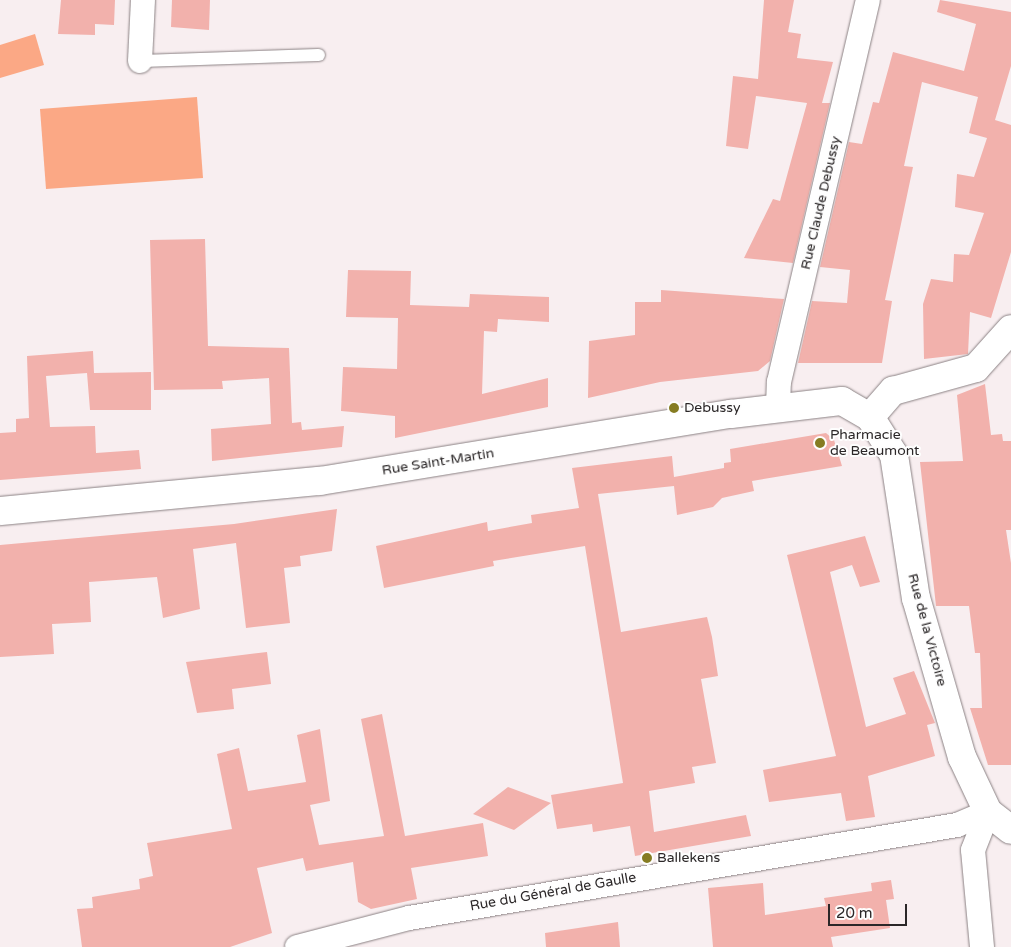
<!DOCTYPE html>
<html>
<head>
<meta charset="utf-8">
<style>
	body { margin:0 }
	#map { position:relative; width:1011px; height:947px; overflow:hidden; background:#f8eef0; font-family:"Varela Round",sans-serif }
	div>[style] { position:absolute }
	.green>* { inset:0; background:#fba885 }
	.building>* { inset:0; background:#f2b1ac }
	.roads { filter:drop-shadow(0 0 1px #8b8284) drop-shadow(0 0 1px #8b8284) }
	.service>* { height:12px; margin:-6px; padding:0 6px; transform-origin:6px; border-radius:6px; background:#fff }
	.minor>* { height:24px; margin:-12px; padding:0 12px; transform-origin:12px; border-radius:12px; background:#fff }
	.secondary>* { height:28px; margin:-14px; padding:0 14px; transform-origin:14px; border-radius:14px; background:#fff }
	.dots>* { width:14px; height:14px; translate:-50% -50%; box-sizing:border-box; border:2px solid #fefefe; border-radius:50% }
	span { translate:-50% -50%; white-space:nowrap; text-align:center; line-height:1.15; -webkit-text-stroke:4px #fefefe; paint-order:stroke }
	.street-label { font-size:14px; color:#2b2728 }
	.poi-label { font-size:14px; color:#2b2728 }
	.left { translate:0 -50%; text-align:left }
	.scale { position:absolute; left:828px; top:904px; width:79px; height:22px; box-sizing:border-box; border:2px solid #2b2728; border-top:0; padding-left:6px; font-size:15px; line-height:18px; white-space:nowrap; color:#2b2728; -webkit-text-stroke:4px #fefefe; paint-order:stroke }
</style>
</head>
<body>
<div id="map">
	<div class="green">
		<i style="clip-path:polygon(35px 34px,44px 65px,0 78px,0 45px)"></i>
		<i style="clip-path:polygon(197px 97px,203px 178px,46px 189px,40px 109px)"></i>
	</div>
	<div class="building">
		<i style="clip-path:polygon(61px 0,115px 0,114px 25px,95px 24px,95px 35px,58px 34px)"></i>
		<i style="clip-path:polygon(172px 0,210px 0,209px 30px,171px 27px)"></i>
		<i style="clip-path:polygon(764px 0,794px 0,788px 32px,801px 34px,797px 58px,833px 62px,822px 103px,830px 103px,793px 263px,744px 258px,773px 199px,780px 201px,807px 103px,756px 96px,748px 149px,726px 146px,733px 76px,758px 79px)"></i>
		<i style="clip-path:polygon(940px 0,1011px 12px,1011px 66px,995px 120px,1011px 125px,1011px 252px,991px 318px,970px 312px,968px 354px,924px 359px,923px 304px,931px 279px,953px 282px,954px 254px,969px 255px,984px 213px,955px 207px,957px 174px,974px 177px,987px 138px,969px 133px,978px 97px,922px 82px,904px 166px,913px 167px,885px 300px,892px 301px,882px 363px,798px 363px,812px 301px,847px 303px,850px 270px,820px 267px,849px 142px,862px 144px,873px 102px,879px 103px,893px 52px,964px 71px,976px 24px,937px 12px)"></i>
		<i style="clip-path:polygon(205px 239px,208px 346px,289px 348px,292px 423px,301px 422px,302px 430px,344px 426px,342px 447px,212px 461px,211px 429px,271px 424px,269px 378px,222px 381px,223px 389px,154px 390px,150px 240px)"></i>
		<i style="clip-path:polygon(348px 270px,411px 271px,410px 305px,469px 307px,470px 294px,549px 297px,549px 322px,498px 319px,497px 332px,484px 331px,482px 394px,548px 378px,548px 407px,395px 438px,395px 416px,341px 411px,343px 367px,397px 369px,398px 318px,346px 317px)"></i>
		<i style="clip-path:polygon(661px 290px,784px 299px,770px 361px,758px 371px,660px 382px,588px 398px,589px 341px,635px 335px,635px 302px,661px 302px)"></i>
		<i style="clip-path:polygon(93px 351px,94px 373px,151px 372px,151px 410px,90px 410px,87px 373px,46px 376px,50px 427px,95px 426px,96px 453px,139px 450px,141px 469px,0 480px,0 433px,16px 432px,16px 419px,29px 418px,27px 356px)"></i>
		<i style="clip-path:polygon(985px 384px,991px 435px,1002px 434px,1003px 441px,1011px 441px,1011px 530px,1006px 530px,1011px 563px,1011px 765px,988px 765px,970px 708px,982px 708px,980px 653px,975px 653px,969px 606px,936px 606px,920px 462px,963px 461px,957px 395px)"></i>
		<i style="clip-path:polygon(826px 433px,834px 440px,842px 466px,752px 481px,754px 491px,722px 498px,713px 507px,677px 515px,674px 486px,598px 494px,621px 632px,707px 617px,712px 637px,718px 676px,701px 679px,716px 763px,692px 767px,695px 783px,649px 791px,654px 832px,746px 815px,751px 836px,635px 856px,630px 826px,593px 832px,592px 824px,557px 829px,551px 795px,623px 783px,585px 546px,493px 561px,494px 566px,384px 588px,376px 546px,487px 522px,488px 531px,532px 523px,531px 515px,579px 508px,572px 468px,672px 456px,674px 477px,724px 468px,724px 463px,731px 462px,730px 449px)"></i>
		<i style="clip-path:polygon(337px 509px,332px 551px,300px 556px,301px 566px,284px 568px,290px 623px,246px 628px,236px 543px,193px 549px,200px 609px,163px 618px,157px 577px,89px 582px,91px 622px,52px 624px,54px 654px,0 657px,0 545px,234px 524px)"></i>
		<i style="clip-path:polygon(865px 536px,880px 582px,860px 587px,852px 565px,830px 572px,866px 727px,906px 714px,893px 678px,914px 671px,935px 723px,927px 725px,935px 756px,868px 776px,875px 817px,846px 821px,841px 793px,769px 802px,763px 770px,836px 756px,787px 555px)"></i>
		<i style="clip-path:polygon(267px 652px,271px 684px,232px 689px,234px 709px,197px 713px,186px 662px)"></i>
		<i style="clip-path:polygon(382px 714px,405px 836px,483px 823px,488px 856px,411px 868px,417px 899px,371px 909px,358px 902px,353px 862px,306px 871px,303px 858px,257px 868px,272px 933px,230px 947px,82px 947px,77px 909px,93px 908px,92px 897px,140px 889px,139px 879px,153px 876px,147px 843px,232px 829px,217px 754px,239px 748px,248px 791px,306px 782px,297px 735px,320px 729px,330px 801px,310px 805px,319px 845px,384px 836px,361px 719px)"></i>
		<i style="clip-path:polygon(508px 787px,551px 803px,514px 830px,473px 814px)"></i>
		<i style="clip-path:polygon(891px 880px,894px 899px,886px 900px,890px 928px,831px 937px,833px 947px,713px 947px,708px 888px,763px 883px,765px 915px,826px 906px,824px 898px,872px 891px,871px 883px)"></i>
		<i style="clip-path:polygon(618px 922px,620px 947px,546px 947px,545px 933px)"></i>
	</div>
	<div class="roads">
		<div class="service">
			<i style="left:140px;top:61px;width:179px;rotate:-1.9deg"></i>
		</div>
		<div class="minor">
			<i style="left:140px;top:61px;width:61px;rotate:-87.2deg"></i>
			<i style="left:778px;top:407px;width:25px;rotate:-88deg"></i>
			<i style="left:779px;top:382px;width:392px;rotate:-76.9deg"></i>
			<i style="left:297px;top:947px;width:116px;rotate:-14.5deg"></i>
			<i style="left:409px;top:918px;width:556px;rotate:-9.63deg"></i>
			<i style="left:957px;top:825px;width:34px;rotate:-23deg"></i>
			<i style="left:982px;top:947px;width:97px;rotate:-95.3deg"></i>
			<i style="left:973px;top:850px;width:41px;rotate:-68.5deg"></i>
		</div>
		<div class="secondary">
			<i style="left:870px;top:417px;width:35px;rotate:-49deg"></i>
			<i style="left:893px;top:391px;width:86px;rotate:-15.5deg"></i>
			<i style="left:976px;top:368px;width:52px;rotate:-48.1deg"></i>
			<i style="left:0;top:511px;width:321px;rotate:-5.4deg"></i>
			<i style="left:320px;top:481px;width:416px;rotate:-9.3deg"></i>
			<i style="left:731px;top:414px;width:112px;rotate:-6.7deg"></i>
			<i style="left:842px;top:401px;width:32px;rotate:30deg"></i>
			<i style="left:870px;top:417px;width:45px;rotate:57.7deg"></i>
			<i style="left:894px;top:455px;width:145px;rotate:81.3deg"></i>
			<i style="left:916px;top:598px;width:166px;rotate:73.9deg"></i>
			<i style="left:962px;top:757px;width:61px;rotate:64.7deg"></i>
			<i style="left:988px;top:812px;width:29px;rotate:38deg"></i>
		</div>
	</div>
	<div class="dots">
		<i style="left:674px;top:408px;background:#867c22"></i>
		<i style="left:820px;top:443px;background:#867c22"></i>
		<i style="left:647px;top:858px;background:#867c22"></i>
	</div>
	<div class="street-label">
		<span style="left:821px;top:203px;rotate:-77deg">Rue Claude Debussy</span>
		<span style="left:438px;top:462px;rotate:-9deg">Rue Saint-Martin</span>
		<span style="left:927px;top:630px;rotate:75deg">Rue de la Victoire</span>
		<span style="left:553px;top:892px;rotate:-10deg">Rue du Général de Gaulle</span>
	</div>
	<div class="poi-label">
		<span class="left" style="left:684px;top:408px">Debussy</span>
		<span class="left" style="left:830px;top:443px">Pharmacie<br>de Beaumont</span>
		<span class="left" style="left:657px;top:858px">Ballekens</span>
	</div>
	<div class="scale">20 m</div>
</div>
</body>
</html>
